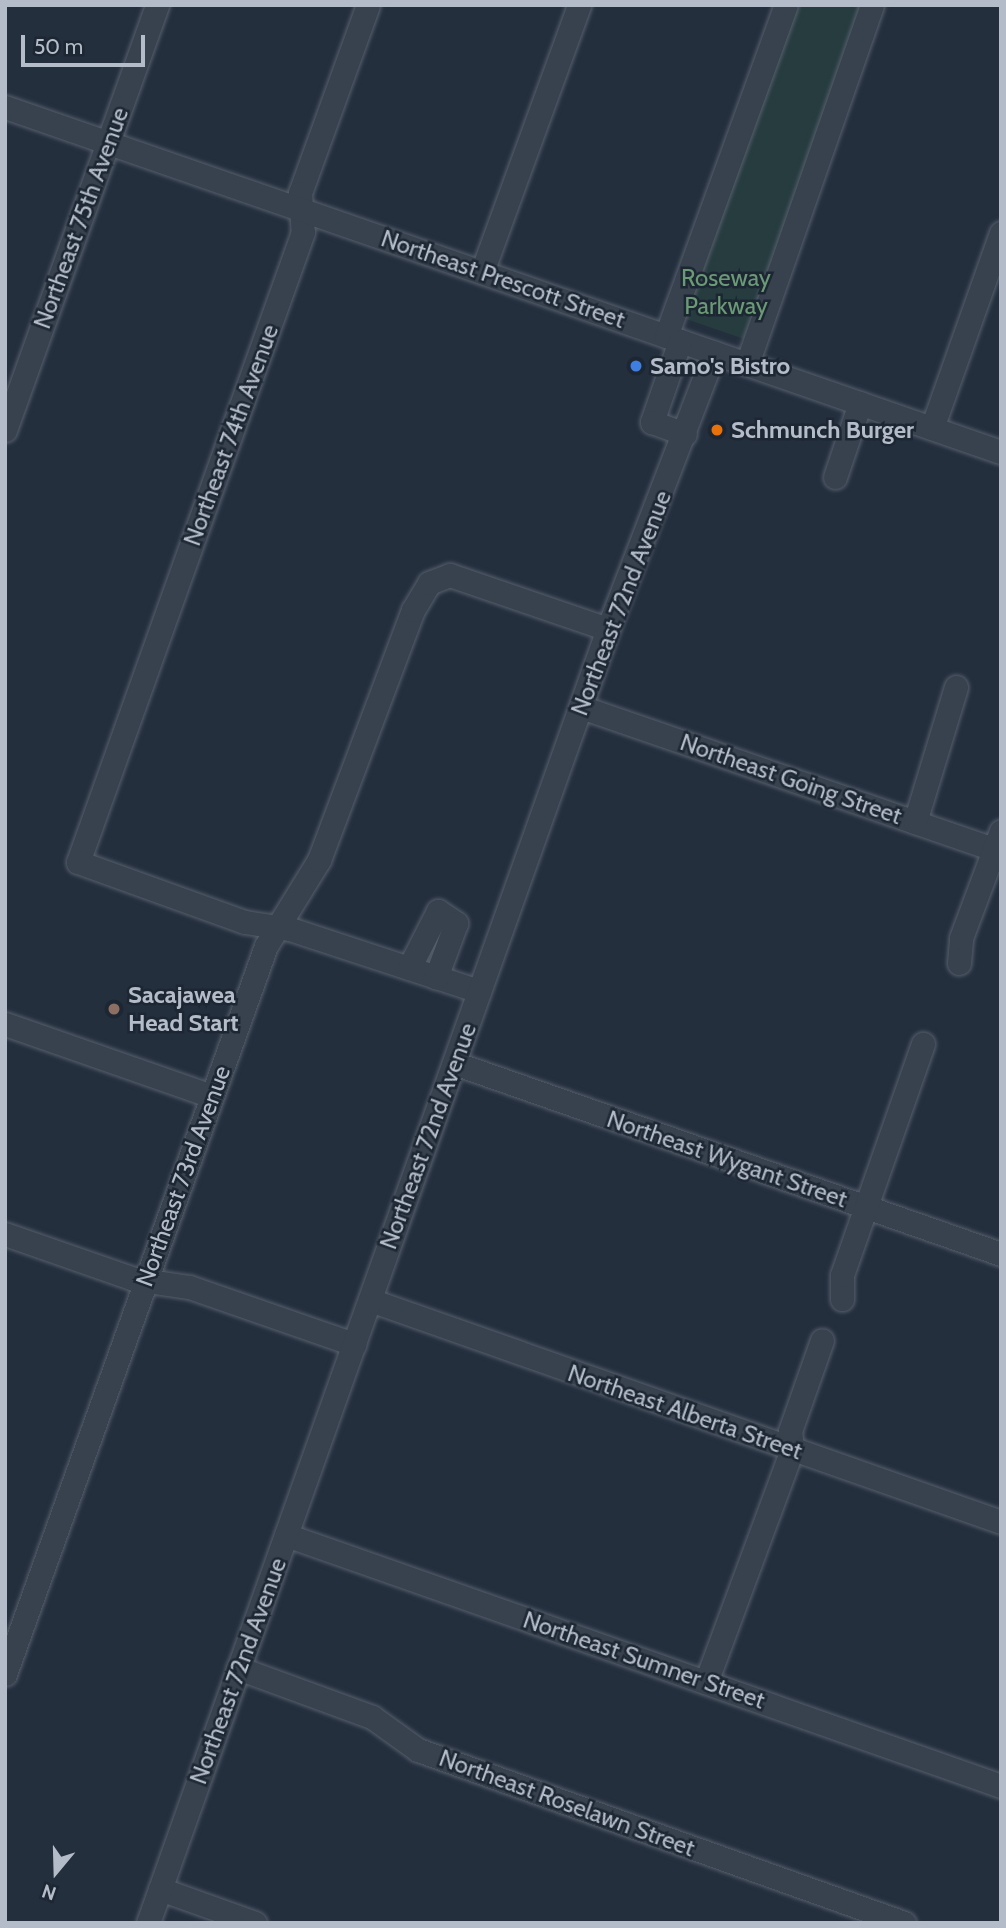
<!DOCTYPE html>
<html>
<head>
<meta charset="utf-8">
<style>
	body { margin:0 }
	#map { position:relative; width:1006px; height:1928px; overflow:hidden; background:#242f3e; font-family:Cabin,sans-serif }
	div>[style] { position:absolute }
	.green>* { inset:0; background:#263c3f }
	.roads { filter:drop-shadow(0 0 2px #565f6c) drop-shadow(0 0 2px #565f6c) }
	.minor>* { height:23px; margin:-11.5px; padding:0 11.5px; transform-origin:11.5px; border-radius:11.5px; background:#38414e }
	.dots>* { width:19px; height:19px; translate:-50% -50%; box-sizing:border-box; border:4px solid #1d2633; border-radius:50% }
	span { translate:-50% -50%; white-space:nowrap; text-align:center; line-height:1.15; -webkit-text-stroke:5px #1d2633; paint-order:stroke }
	.street-label { font-size:24px; color:#b4bcc9 }
	.park-label { font-size:24px; color:#6b9a76 }
	.poi-label { font-size:24px; color:#b4bcc9; font-weight:700 }
	.left { translate:0 -50%; text-align:left }
	.frame { position:absolute; inset:0; border:7px solid #b4bcc9; pointer-events:none }
	.north { position:absolute; left:21px; top:1837px; width:70px; height:70px; -webkit-text-stroke:5px #1d2633; paint-order:stroke; rotate:199deg; font-size:19px; font-weight:700; line-height:28px; text-align:center; color:#b4bcc9 }
	.north::after { content:''; display:block; margin:auto; width:24px; height:32px; background:#b4bcc9; clip-path:polygon(50% 0,100% 100%,50% 72%,0 100%) }
	.scale { position:absolute; left:21px; top:35px; width:124px; height:32px; box-sizing:border-box; border:4px solid #b4bcc9; border-top:0; padding-left:9px; font-size:21px; line-height:24px; white-space:nowrap; color:#b4bcc9; -webkit-text-stroke:5px #1d2633; paint-order:stroke }
</style>
</head>
<body>
<div id="map">
	<div class="green">
		<i style="clip-path:polygon(792px 5px,864px 5px,747px 340px,680px 317px)"></i>
	</div>
	<div class="roads">
		<div class="minor">
			<i style="left:368px;top:5px;width:200px;rotate:109.9deg"></i>
			<i style="left:300px;top:193px;width:39px;rotate:86deg"></i>
			<i style="left:303px;top:232px;width:669px;rotate:109.65deg"></i>
			<i style="left:78px;top:862px;width:177px;rotate:19.8deg"></i>
			<i style="left:245px;top:922px;width:46px;rotate:8.8deg"></i>
			<i style="left:290px;top:929px;width:199px;rotate:18.2deg"></i>
			<i style="left:5px;top:107px;width:1054px;rotate:19.11deg"></i>
			<i style="left:482px;top:272px;width:284px;rotate:-70deg"></i>
			<i style="left:666px;top:336px;width:352px;rotate:-70.1deg"></i>
			<i style="left:680px;top:341px;width:86px;rotate:109.1deg"></i>
			<i style="left:652px;top:422px;width:35px;rotate:20deg"></i>
			<i style="left:747px;top:364px;width:380px;rotate:-70.8deg"></i>
			<i style="left:932px;top:428px;width:207px;rotate:-70.5deg"></i>
			<i style="left:5px;top:430px;width:451px;rotate:-70.3deg"></i>
			<i style="left:835px;top:477px;width:78px;rotate:-71.3deg"></i>
			<i style="left:581px;top:707px;width:444px;rotate:19deg"></i>
			<i style="left:915px;top:822px;width:141px;rotate:-73.1deg"></i>
			<i style="left:959px;top:963px;width:25px;rotate:-85deg"></i>
			<i style="left:961px;top:938px;width:114px;rotate:-69.5deg"></i>
			<i style="left:409px;top:968px;width:64px;rotate:-63deg"></i>
			<i style="left:438px;top:911px;width:22px;rotate:34deg"></i>
			<i style="left:456px;top:923px;width:58px;rotate:110.3deg"></i>
			<i style="left:5px;top:1024px;width:219px;rotate:19.2deg"></i>
			<i style="left:454px;top:1063px;width:579px;rotate:19.25deg"></i>
			<i style="left:5px;top:1234px;width:137px;rotate:19.2deg"></i>
			<i style="left:134px;top:1279px;width:56px;rotate:8.3deg"></i>
			<i style="left:189px;top:1287px;width:175px;rotate:19.1deg"></i>
			<i style="left:842px;top:1299px;width:24px;rotate:-90deg"></i>
			<i style="left:842px;top:1275px;width:245px;rotate:-70.7deg"></i>
			<i style="left:370px;top:1300px;width:669px;rotate:19.38deg"></i>
			<i style="left:286px;top:1535px;width:758px;rotate:19.34deg"></i>
			<i style="left:238px;top:1668px;width:143px;rotate:20.1deg"></i>
			<i style="left:372px;top:1717px;width:57px;rotate:35.7deg"></i>
			<i style="left:418px;top:1750px;width:516px;rotate:19.59deg"></i>
			<i style="left:5px;top:1674px;width:773px;rotate:-70.28deg"></i>
			<i style="left:266px;top:946px;width:101px;rotate:-58.4deg"></i>
			<i style="left:319px;top:860px;width:267px;rotate:-69.4deg"></i>
			<i style="left:413px;top:610px;width:31px;rotate:-59deg"></i>
			<i style="left:429px;top:583px;width:22px;rotate:-21deg"></i>
			<i style="left:450px;top:575px;width:167px;rotate:18.9deg"></i>
			<i style="left:706px;top:1682px;width:248px;rotate:-69.7deg"></i>
			<i style="left:792px;top:1449px;width:18px;rotate:-96deg"></i>
			<i style="left:790px;top:1431px;width:96px;rotate:-70.6deg"></i>
			<i style="left:160px;top:1889px;width:101px;rotate:19.7deg"></i>
			<i style="left:148px;top:1923px;width:1373px;rotate:-70.43deg"></i>
			<i style="left:608px;top:629px;width:296px;rotate:-69deg"></i>
		</div>
	</div>
	<div class="dots">
		<i style="left:636px;top:366px;background:#3f7fe0"></i>
		<i style="left:717px;top:430px;background:#e8710a"></i>
		<i style="left:114px;top:1009px;background:#8d6e63"></i>
	</div>
	<div class="street-label">
		<span style="left:81px;top:218px;rotate:-70deg">Northeast 75th Avenue</span>
		<span style="left:503px;top:279px;rotate:19deg">Northeast Prescott Street</span>
		<span style="left:231px;top:435px;rotate:-70deg">Northeast 74th Avenue</span>
		<span style="left:621px;top:603px;rotate:-69deg">Northeast 72nd Avenue</span>
		<span style="left:791px;top:779px;rotate:19deg">Northeast Going Street</span>
		<span style="left:428px;top:1136px;rotate:-70deg">Northeast 72nd Avenue</span>
		<span style="left:727px;top:1159px;rotate:19deg">Northeast Wygant Street</span>
		<span style="left:183px;top:1176px;rotate:-70deg">Northeast 73rd Avenue</span>
		<span style="left:685px;top:1412px;rotate:19deg">Northeast Alberta Street</span>
		<span style="left:644px;top:1660px;rotate:19deg">Northeast Sumner Street</span>
		<span style="left:238px;top:1671px;rotate:-70deg">Northeast 72nd Avenue</span>
		<span style="left:567px;top:1803px;rotate:20deg">Northeast Roselawn Street</span>
	</div>
	<div class="park-label">
		<span style="left:726px;top:292px">Roseway<br>Parkway</span>
	</div>
	<div class="poi-label">
		<span class="left" style="left:650px;top:366px">Samo's Bistro</span>
		<span class="left" style="left:731px;top:430px">Schmunch Burger</span>
		<span class="left" style="left:128px;top:1009px">Sacajawea<br>Head Start</span>
	</div>
	<div class="frame"></div>
	<div class="north">N</div>
	<div class="scale">50 m</div>
</div>
</body>
</html>
